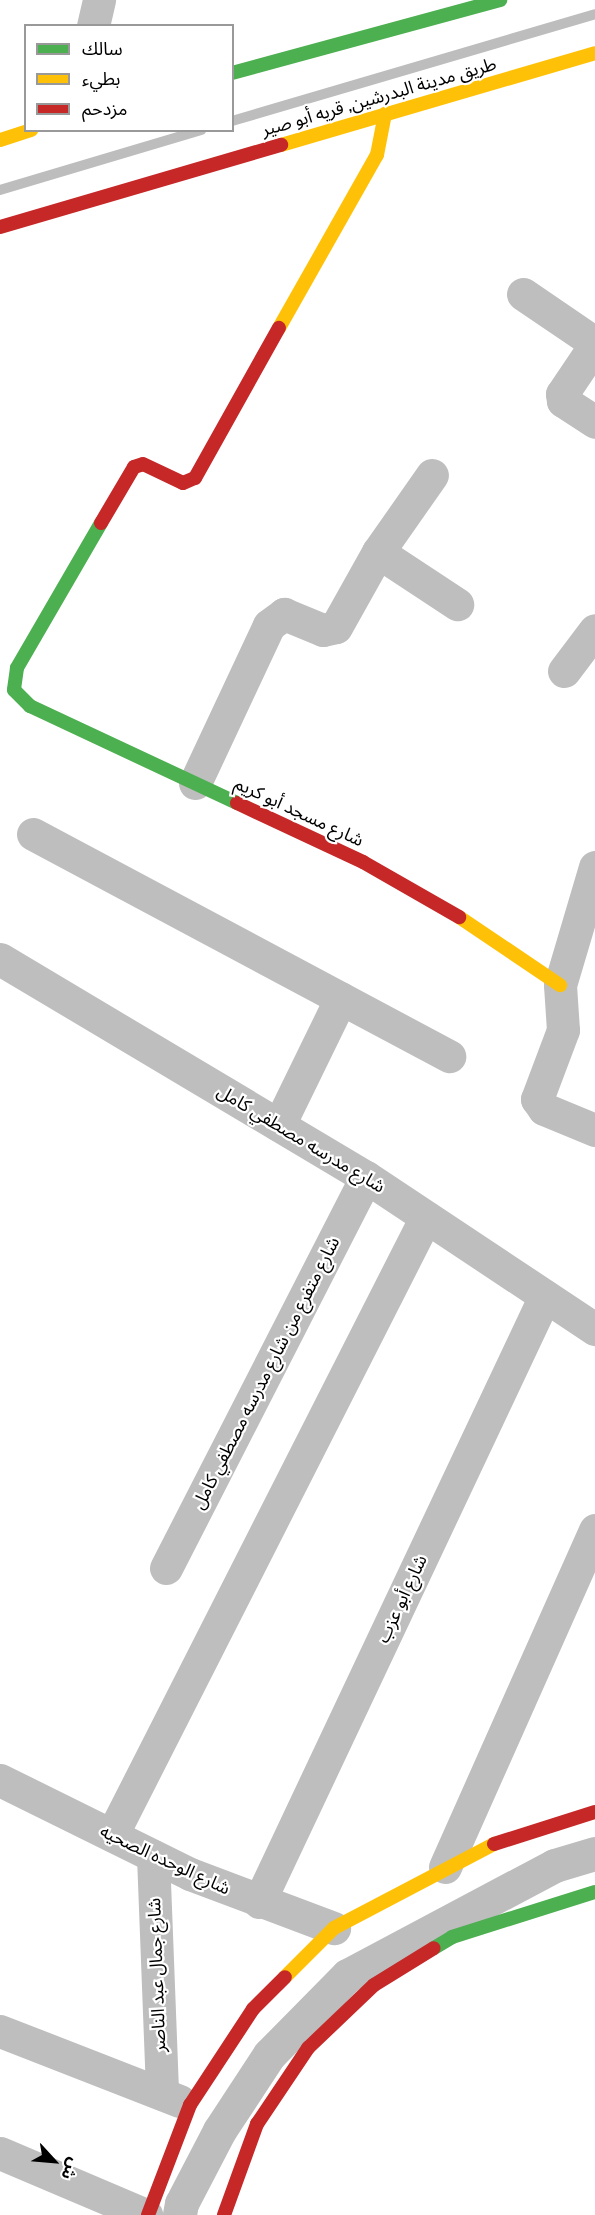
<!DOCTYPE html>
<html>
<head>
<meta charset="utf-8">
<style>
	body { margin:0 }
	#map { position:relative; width:595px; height:2215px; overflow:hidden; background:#fff; font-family:Cabin,"Noto Sans Arabic",sans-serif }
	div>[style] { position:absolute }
	.stream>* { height:10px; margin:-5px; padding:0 5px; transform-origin:5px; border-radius:5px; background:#bdbdbd }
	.canal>* { height:34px; margin:-17px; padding:0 17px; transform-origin:17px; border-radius:17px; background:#bdbdbd }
	.street>* { height:33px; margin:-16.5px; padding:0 16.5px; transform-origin:16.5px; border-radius:16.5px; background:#bebebe }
	.fast>* { height:14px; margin:-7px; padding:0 7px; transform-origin:7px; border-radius:7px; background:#4caf50 }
	.slow>* { height:14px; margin:-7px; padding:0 7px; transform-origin:7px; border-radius:7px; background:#ffc107 }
	.jam>* { height:14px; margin:-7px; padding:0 7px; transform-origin:7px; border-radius:7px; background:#c62828 }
	span { translate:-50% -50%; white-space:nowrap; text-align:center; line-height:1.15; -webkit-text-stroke:4.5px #fff; paint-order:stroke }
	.street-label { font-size:18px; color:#000 }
	.legend { position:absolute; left:24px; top:24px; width:210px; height:108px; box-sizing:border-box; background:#fff; border:2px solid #999; margin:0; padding:8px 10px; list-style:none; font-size:18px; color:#000 }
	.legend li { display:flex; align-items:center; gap:12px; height:30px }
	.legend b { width:30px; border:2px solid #999 }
	.north { position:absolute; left:24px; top:2131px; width:60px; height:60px; -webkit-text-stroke:4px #fff; paint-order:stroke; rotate:116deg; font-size:16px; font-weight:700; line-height:24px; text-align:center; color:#000 }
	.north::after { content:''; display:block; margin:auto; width:21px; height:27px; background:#000; clip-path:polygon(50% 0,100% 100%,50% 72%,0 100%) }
</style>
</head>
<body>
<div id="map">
	<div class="stream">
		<i style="left:232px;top:121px;width:378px;rotate:-16.4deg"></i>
		<i style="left:0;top:190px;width:210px;rotate:-16.6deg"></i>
	</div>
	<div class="canal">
		<i style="left:180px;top:2215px;width:11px;rotate:-80deg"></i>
		<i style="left:182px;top:2204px;width:82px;rotate:-62.5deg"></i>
		<i style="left:220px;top:2131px;width:91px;rotate:-56.7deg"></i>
		<i style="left:270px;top:2055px;width:111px;rotate:-45.4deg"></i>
		<i style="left:348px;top:1976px;width:234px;rotate:-28deg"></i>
		<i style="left:555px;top:1866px;width:42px;rotate:-16.7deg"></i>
	</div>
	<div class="street">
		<i style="left:93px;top:26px;width:27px;rotate:-77deg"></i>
		<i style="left:523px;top:294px;width:87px;rotate:34.2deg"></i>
		<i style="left:595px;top:345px;width:59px;rotate:124deg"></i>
		<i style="left:562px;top:394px;width:7px;rotate:82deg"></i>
		<i style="left:563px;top:401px;width:38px;rotate:33deg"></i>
		<i style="left:378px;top:552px;width:95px;rotate:33.4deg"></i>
		<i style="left:564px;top:671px;width:51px;rotate:-52.9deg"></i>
		<i style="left:195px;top:783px;width:174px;rotate:-64.9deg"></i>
		<i style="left:269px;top:625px;width:19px;rotate:-36deg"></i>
		<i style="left:284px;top:614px;width:42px;rotate:22.3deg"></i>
		<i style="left:323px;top:630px;width:13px;rotate:-13deg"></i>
		<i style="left:336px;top:627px;width:86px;rotate:-60.8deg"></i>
		<i style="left:378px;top:552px;width:94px;rotate:-55deg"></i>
		<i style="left:33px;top:834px;width:472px;rotate:28.1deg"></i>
		<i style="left:595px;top:867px;width:123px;rotate:106.5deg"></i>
		<i style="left:560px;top:985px;width:45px;rotate:86.2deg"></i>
		<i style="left:563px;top:1030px;width:74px;rotate:110.6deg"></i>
		<i style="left:537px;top:1099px;width:12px;rotate:55deg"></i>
		<i style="left:544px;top:1109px;width:55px;rotate:22.4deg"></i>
		<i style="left:0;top:959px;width:426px;rotate:30.8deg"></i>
		<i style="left:366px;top:1177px;width:275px;rotate:33.6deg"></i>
		<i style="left:279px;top:1125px;width:141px;rotate:-64deg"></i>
		<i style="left:166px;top:1568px;width:439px;rotate:-62.9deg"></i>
		<i style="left:0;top:1780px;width:212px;rotate:26.3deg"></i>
		<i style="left:190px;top:1874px;width:154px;rotate:20.6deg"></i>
		<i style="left:112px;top:1835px;width:693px;rotate:-63.07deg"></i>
		<i style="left:153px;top:1856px;width:238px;rotate:87.8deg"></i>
		<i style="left:445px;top:1867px;width:369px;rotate:-66deg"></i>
		<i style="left:259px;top:1902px;width:670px;rotate:-64.74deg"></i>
		<i style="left:0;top:2031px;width:193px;rotate:21.3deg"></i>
		<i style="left:0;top:2153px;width:159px;rotate:23deg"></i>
	</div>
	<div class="fast">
		<i style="left:232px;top:73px;width:278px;rotate:-15.2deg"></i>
		<i style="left:101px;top:523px;width:168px;rotate:120.1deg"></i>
		<i style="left:17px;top:668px;width:22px;rotate:98deg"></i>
		<i style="left:14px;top:690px;width:23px;rotate:45deg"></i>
		<i style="left:30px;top:706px;width:229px;rotate:25.1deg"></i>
		<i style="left:434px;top:1948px;width:21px;rotate:-31deg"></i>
		<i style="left:452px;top:1937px;width:150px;rotate:-17.5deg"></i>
	</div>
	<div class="slow">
		<i style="left:0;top:140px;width:33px;rotate:-18deg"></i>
		<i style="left:281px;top:145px;width:327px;rotate:-16.3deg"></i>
		<i style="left:279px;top:328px;width:199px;rotate:-60.5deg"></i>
		<i style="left:377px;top:155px;width:42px;rotate:-79deg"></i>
		<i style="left:459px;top:917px;width:122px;rotate:34deg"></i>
		<i style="left:285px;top:1977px;width:69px;rotate:-45deg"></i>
		<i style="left:334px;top:1928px;width:181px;rotate:-27.7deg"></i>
	</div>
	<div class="jam">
		<i style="left:0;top:227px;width:293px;rotate:-16.3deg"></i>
		<i style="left:101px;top:523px;width:65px;rotate:-59.5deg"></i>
		<i style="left:134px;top:467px;width:9px;rotate:-18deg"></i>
		<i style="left:143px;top:464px;width:44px;rotate:25.4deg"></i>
		<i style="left:183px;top:483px;width:13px;rotate:-23deg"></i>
		<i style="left:195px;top:478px;width:172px;rotate:-60.8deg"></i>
		<i style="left:237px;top:803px;width:139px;rotate:25.1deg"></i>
		<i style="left:363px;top:862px;width:111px;rotate:29.8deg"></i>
		<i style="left:494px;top:1844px;width:106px;rotate:-17.6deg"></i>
		<i style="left:148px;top:2215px;width:118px;rotate:-69.1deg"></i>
		<i style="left:190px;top:2105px;width:115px;rotate:-56.7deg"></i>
		<i style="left:253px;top:2009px;width:45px;rotate:-45deg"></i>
		<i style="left:224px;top:2215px;width:97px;rotate:-70.1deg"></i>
		<i style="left:257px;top:2124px;width:92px;rotate:-56.1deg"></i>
		<i style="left:308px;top:2048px;width:91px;rotate:-43.7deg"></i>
		<i style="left:374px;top:1985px;width:70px;rotate:-31.7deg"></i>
	</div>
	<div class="street-label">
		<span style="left:379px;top:97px;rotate:-16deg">طريق مدينة البدرشين, قريه أبو صير</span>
		<span style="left:299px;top:812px;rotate:25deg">شارع مسجد أبو كريم</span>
		<span style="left:301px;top:1139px;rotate:31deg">شارع مدرسه مصطفي كامل</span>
		<span style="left:266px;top:1373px;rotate:-63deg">شارع متفرع من شارع مدرسه مصطفي كامل</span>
		<span style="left:402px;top:1599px;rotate:-65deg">شارع أبو عزب</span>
		<span style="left:165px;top:1860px;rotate:25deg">شارع الوحده الصحيه</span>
		<span style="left:157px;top:1975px;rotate:-92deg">شارع جمال عبد الناصر</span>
	</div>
	<ul class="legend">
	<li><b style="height:8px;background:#4caf50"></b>سالك</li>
	<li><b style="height:8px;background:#ffc107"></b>بطيء</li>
	<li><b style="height:8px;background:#c62828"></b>مزدحم</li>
	</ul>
	<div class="north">ش</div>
</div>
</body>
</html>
